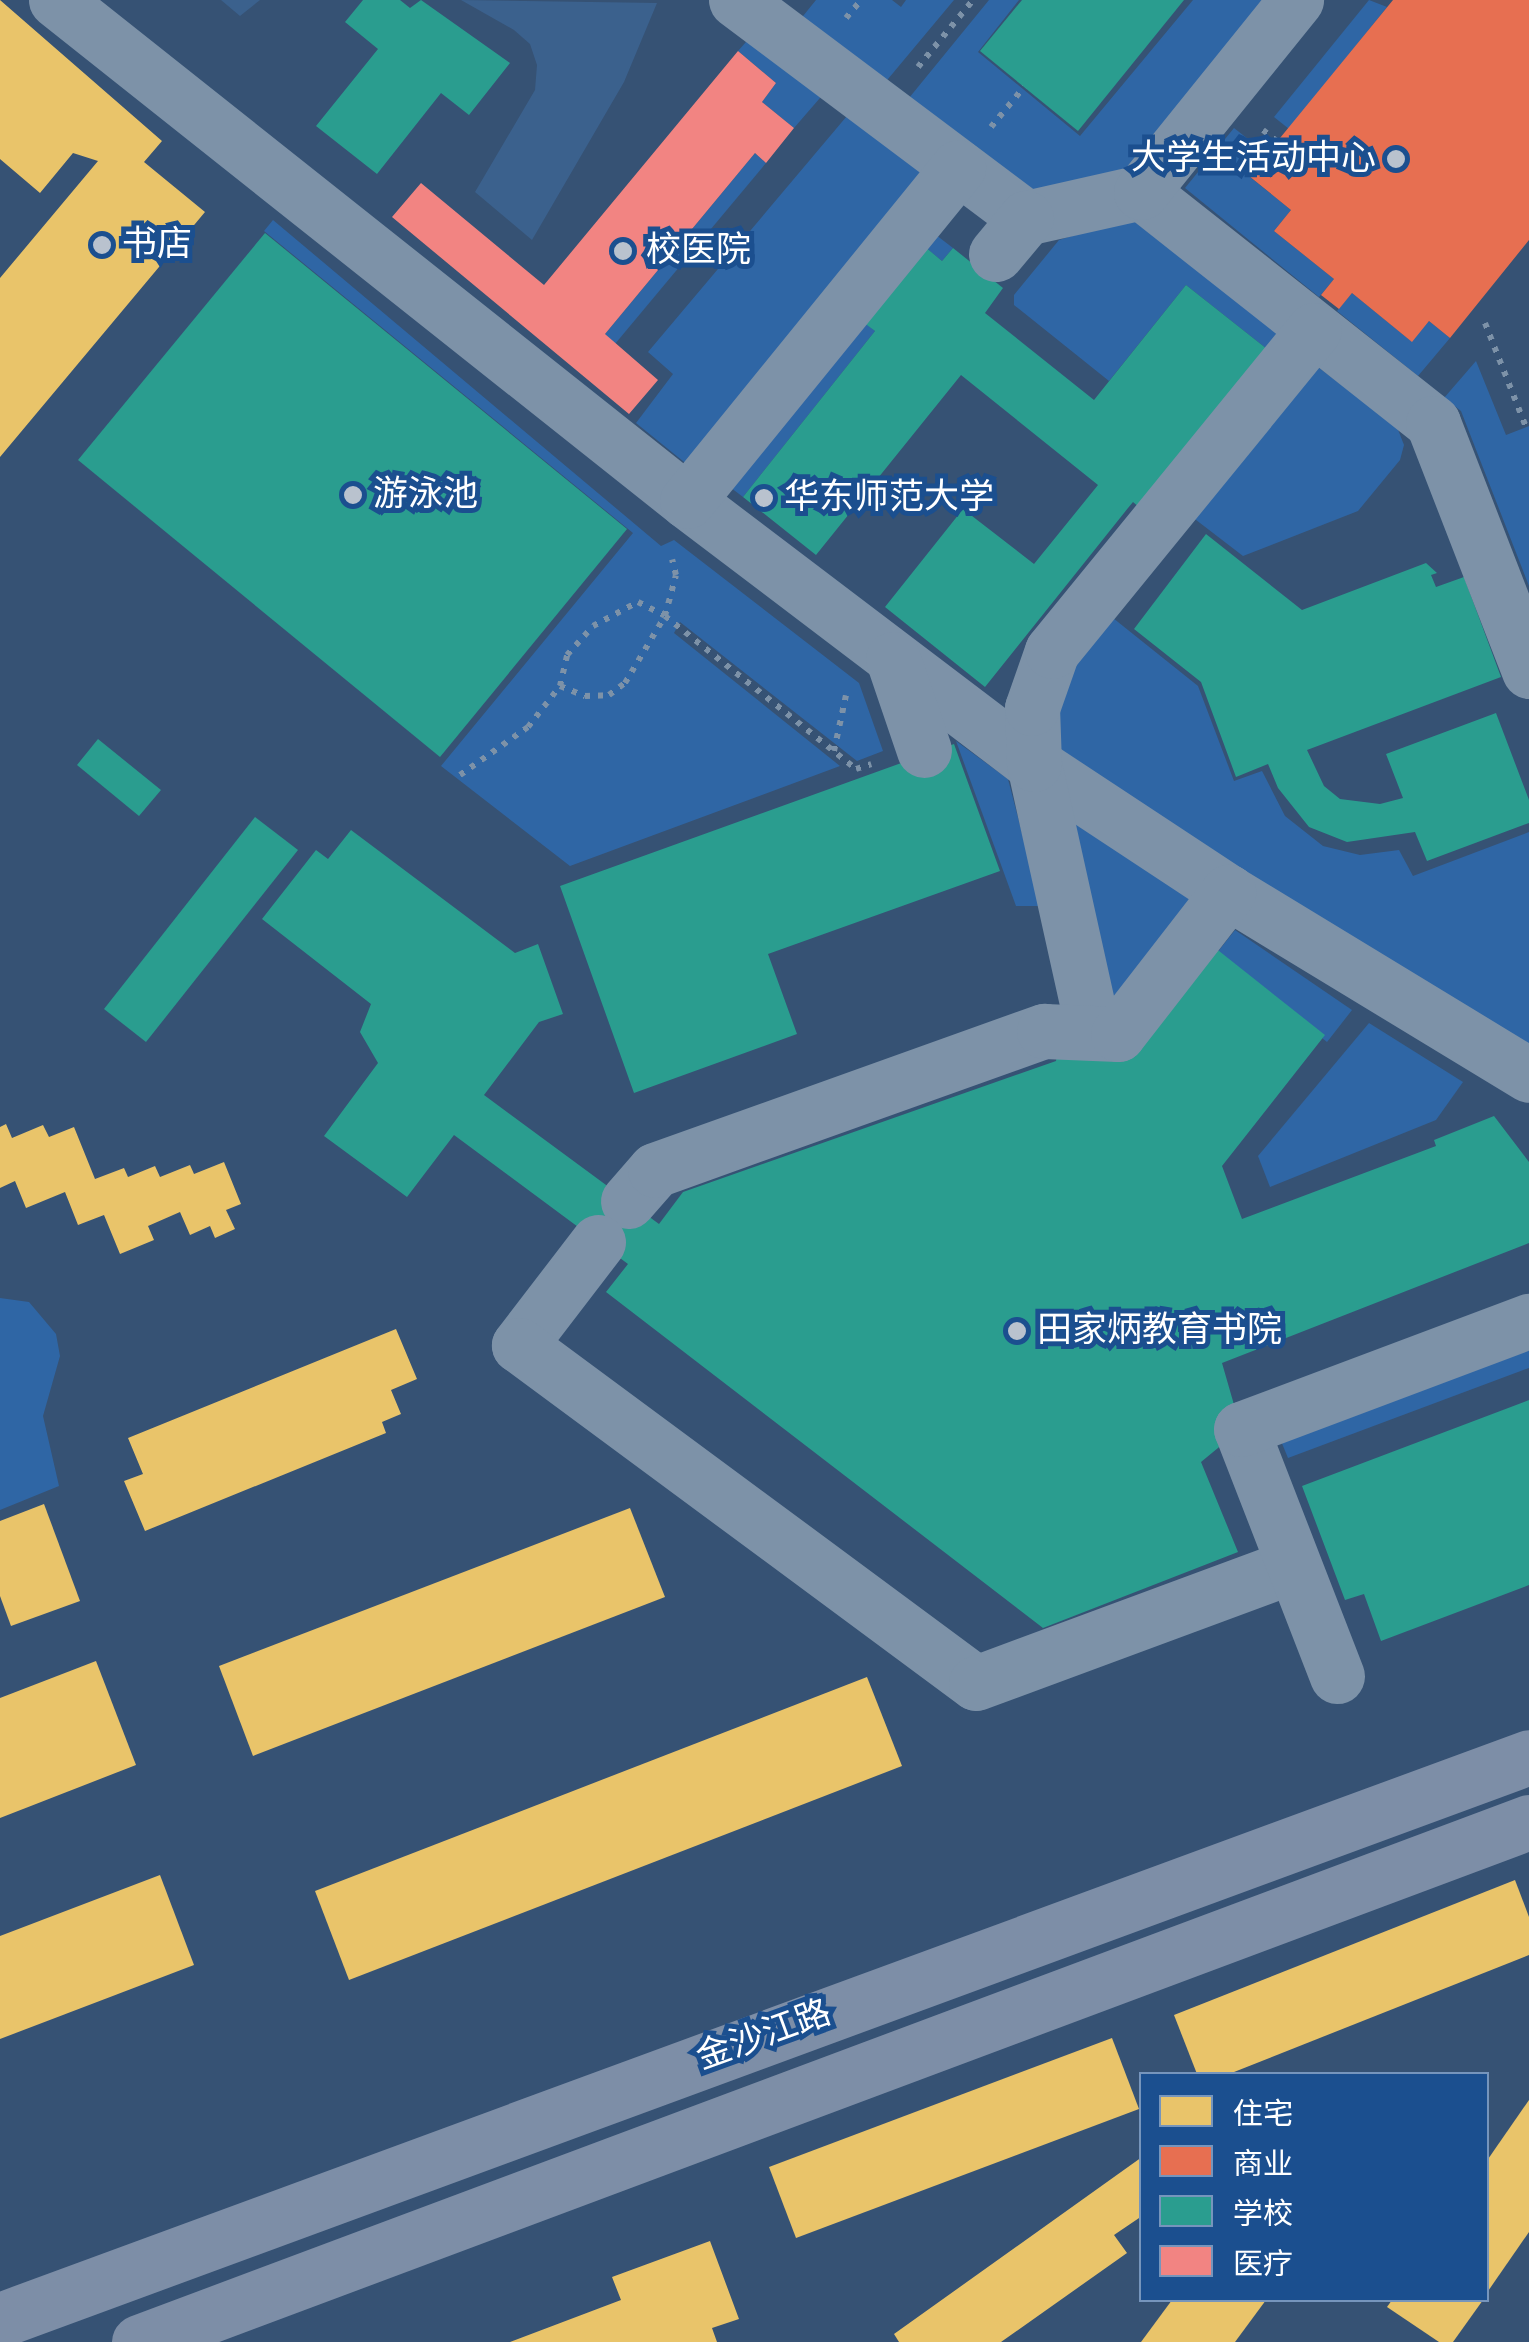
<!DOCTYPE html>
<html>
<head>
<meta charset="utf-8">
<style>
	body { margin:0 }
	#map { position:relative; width:1529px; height:2342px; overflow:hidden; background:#365274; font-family:"Alegreya Sans","Noto Sans SC",sans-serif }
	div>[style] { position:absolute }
	.green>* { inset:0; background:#2f66a5 }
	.water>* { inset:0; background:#3b618d }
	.homes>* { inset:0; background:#e9c46a }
	.shops>* { inset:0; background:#e76f51 }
	.schools>* { inset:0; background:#2a9d8f }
	.health>* { inset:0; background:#f28482 }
	.path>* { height:6px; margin-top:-3px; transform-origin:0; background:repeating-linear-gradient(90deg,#7d92a8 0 5px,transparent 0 13px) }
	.minor>* { height:55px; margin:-27.5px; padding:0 27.5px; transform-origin:27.5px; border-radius:27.5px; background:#7d92a8 }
	.major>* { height:55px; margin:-27.5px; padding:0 27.5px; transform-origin:27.5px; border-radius:27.5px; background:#7d8ea7 }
	.dots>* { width:28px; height:28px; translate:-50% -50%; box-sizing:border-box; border:5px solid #1b4f8f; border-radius:50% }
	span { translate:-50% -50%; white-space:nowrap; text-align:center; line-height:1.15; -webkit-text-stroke:10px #1b4f8f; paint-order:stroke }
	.poi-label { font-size:35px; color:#fff }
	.right { translate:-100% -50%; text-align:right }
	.left { translate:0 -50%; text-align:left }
	.street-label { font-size:35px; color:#fff }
	.legend { position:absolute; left:1139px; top:2072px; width:350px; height:230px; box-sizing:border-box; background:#1b4f8f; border:2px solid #7695bc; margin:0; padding:12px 18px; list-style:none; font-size:30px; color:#fff }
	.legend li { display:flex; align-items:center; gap:20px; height:50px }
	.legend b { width:50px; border:2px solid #7695bc }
</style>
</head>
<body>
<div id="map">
	<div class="green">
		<i style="clip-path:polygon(816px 0,892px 0,901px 7px,906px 0,954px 0,883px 85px,799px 21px)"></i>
		<i style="clip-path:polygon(989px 0,1019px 0,978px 52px,1080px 136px,1193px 0,1276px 0,1131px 175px,1030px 199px,909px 98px)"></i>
		<i style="clip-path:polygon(1369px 0,1387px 7px,1289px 129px,1274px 117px)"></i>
		<i style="clip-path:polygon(753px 34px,826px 91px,794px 128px,762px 102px,776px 83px,738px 51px)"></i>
		<i style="clip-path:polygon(852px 110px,936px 172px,694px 470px,636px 423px,673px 374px,648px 352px)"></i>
		<i style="clip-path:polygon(1234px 128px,1266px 153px,1250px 177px,1291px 210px,1274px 231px,1334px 279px,1319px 297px,1185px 188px)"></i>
		<i style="clip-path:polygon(755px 153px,766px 163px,615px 344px,605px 334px)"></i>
		<i style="clip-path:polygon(1130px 218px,1278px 333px,1267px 349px,1186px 285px,1109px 381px,1014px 305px,1014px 295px,1059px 240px)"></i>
		<i style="clip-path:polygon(273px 220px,661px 546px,674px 540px,859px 683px,883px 751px,857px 761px,680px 622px,674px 633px,840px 766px,570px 866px,441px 766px,633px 533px,264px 231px)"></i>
		<i style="clip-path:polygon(927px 228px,953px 248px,942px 261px,925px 247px,864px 322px,875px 331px,743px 497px,722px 481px)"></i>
		<i style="clip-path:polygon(1352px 293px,1411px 341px,1429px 321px,1450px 338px,1418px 376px,1337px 311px)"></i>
		<i style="clip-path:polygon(1476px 361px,1506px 435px,1529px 426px,1529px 586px,1461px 411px,1444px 398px)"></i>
		<i style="clip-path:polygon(1314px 364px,1397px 427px,1404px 445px,1400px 460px,1358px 511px,1243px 556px,1187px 513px)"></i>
		<i style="clip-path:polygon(1108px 614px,1198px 686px,1234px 781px,1262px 771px,1285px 816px,1323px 846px,1360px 855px,1399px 850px,1413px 876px,1529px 832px,1529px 1047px,1242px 874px,1056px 750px,1054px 708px,1072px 658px)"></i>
		<i style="clip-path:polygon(956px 741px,1008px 779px,1041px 906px,1016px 906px)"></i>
		<i style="clip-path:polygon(1071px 819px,1199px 901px,1120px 1005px,1108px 1001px)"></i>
		<i style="clip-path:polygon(1235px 930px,1352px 1010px,1327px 1042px,1216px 954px)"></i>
		<i style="clip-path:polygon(1369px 1023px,1463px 1082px,1436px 1120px,1270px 1187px,1258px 1156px)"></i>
		<i style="clip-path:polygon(0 1298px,29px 1302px,56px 1334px,60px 1356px,43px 1416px,59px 1486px,0 1510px)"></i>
		<i style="clip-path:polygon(1529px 1347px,1529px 1368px,1288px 1458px,1281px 1441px)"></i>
	</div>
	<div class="water">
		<i style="clip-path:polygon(221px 0,260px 0,240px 16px)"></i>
		<i style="clip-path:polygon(461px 0,657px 3px,624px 82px,532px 240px,475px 192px,535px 90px,537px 65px,530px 44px,514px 30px)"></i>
	</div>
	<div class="homes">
		<i style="clip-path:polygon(0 0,162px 141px,144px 162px,205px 212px,0 457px,0 278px,98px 161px,73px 153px,40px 193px,0 159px)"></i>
		<i style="clip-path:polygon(6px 1124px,12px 1138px,43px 1125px,49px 1137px,74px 1127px,95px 1179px,124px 1168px,128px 1177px,155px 1166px,160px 1177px,190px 1165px,194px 1174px,224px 1162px,241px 1204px,226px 1210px,235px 1229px,215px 1238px,210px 1226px,190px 1235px,180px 1212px,148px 1226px,154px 1240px,120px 1254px,104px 1215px,78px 1225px,65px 1192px,26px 1208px,15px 1181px,0 1188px,0 1127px)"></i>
		<i style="clip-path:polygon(396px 1329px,417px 1379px,391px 1390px,401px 1414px,382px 1422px,386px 1433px,145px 1531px,124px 1481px,143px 1474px,128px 1438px)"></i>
		<i style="clip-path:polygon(44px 1504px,80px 1601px,11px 1626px,0 1596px,0 1521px)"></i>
		<i style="clip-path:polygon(630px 1508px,665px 1597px,253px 1756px,219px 1666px)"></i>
		<i style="clip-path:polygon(96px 1661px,136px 1765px,0 1818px,0 1698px)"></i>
		<i style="clip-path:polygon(867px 1677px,902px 1766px,349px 1980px,315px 1891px)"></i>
		<i style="clip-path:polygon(160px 1875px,194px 1965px,0 2039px,0 1936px)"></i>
		<i style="clip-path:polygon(1515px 1880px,1529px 1917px,1529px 1955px,1229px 2074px,1197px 2074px,1174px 2015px)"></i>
		<i style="clip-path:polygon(1112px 2038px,1139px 2109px,796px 2238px,769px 2167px)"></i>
		<i style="clip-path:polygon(1529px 2100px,1529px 2232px,1486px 2294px,1486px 2162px)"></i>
		<i style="clip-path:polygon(1142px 2157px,1142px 2216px,1114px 2235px,1127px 2253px,1001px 2342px,899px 2342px,894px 2334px)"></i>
		<i style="clip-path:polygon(710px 2241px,739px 2319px,712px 2328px,717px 2342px,510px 2342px,621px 2300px,612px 2277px)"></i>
		<i style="clip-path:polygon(1172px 2300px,1266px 2300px,1235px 2342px,1141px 2342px)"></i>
		<i style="clip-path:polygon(1392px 2300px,1483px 2300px,1453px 2342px,1439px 2342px,1387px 2307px)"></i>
	</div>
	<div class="shops">
		<i style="clip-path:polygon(1393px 0,1529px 0,1529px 240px,1450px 338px,1429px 321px,1412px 342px,1352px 293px,1339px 309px,1321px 295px,1334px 279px,1274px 231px,1291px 210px,1249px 176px)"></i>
	</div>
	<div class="schools">
		<i style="clip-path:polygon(363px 0,400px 0,410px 8px,421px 0,510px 63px,469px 115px,441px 93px,377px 174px,316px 126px,378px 49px,345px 22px)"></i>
		<i style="clip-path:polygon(1022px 0,1184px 0,1078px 131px,980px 51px)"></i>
		<i style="clip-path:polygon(265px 233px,627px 529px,440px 757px,78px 460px)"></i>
		<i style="clip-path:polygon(924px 246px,942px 261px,953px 248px,1003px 288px,985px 313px,1094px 400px,1186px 285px,1267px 349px,1140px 508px,1133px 502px,1128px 508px,985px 687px,885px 607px,963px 509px,1034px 564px,1098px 485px,961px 375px,816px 555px,743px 497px,875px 331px,863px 322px)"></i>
		<i style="clip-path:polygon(1206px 534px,1302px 610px,1426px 563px,1437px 573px,1431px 575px,1436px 587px,1464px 577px,1501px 677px,1307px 750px,1324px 786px,1340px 799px,1380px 804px,1403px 798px,1386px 754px,1496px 713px,1529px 800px,1529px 823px,1427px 861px,1415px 832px,1347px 842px,1309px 827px,1278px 788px,1268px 764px,1236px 777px,1201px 682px,1134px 629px)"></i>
		<i style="clip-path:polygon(98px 739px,161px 790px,139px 816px,77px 765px)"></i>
		<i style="clip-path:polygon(954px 744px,1000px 871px,768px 954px,797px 1034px,634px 1093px,560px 886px)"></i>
		<i style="clip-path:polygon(255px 817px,298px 850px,146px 1042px,104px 1009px)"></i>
		<i style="clip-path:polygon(351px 830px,515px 953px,538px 944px,563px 1014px,539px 1022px,484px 1095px,659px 1224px,683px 1192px,1056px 1061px,1057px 1054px,1122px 1062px,1214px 947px,1325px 1035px,1222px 1166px,1242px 1219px,1436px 1146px,1434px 1140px,1494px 1116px,1529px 1162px,1529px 1243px,1222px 1363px,1241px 1429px,1201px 1462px,1238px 1552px,1043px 1628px,606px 1292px,628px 1264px,454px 1135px,407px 1197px,324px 1136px,378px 1063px,360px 1032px,371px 1004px,262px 919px,316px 850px,328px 859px)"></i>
		<i style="clip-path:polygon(1529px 1400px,1529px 1585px,1381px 1641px,1364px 1594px,1345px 1600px,1302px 1486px)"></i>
	</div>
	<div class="health">
		<i style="clip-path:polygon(738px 51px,776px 83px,762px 102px,794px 128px,766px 163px,755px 153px,605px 334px,658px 380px,629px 414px,392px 217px,421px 183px,544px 285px)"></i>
	</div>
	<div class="path">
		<i style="left:846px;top:18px;width:23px;rotate:-50deg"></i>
		<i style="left:918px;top:67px;width:87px;rotate:-50.6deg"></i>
		<i style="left:991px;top:127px;width:52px;rotate:-50.5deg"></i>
		<i style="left:1263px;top:130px;width:19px;rotate:39deg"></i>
		<i style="left:1485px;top:323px;width:112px;rotate:68.5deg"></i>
		<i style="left:560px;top:686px;width:32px;rotate:-77deg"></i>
		<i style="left:567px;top:655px;width:39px;rotate:-48deg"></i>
		<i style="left:593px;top:626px;width:51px;rotate:-28.1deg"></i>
		<i style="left:638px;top:602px;width:30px;rotate:27deg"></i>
		<i style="left:665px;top:616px;width:245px;rotate:38.7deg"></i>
		<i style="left:856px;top:769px;width:16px;rotate:-18deg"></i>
		<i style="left:834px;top:751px;width:57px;rotate:-77.9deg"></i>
		<i style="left:460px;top:775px;width:83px;rotate:-35.2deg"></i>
		<i style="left:528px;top:727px;width:52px;rotate:-52deg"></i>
		<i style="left:560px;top:686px;width:27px;rotate:22deg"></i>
		<i style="left:585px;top:696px;width:24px;rotate:-2deg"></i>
		<i style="left:609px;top:695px;width:20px;rotate:-37deg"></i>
		<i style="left:625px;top:683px;width:78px;rotate:-59.2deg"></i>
		<i style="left:665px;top:616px;width:42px;rotate:-75deg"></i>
		<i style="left:676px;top:575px;width:16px;rotate:-104deg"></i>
	</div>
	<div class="minor">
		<i style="left:56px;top:0;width:806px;rotate:38.45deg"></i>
		<i style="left:687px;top:501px;width:435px;rotate:37.2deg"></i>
		<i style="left:1034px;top:764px;width:232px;rotate:33.4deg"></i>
		<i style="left:1228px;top:892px;width:352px;rotate:31.3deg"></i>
		<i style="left:736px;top:0;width:363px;rotate:36.9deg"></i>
		<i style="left:1026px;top:218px;width:118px;rotate:-12.7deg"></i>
		<i style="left:1141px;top:192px;width:372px;rotate:38.3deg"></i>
		<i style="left:1433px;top:423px;width:266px;rotate:68.8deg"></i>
		<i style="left:1141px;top:192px;width:247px;rotate:-51.1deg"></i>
		<i style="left:996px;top:254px;width:47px;rotate:-50.2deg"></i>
		<i style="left:687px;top:501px;width:430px;rotate:-50.9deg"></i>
		<i style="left:893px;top:659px;width:96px;rotate:71.2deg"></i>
		<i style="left:1093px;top:1030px;width:272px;rotate:-102.5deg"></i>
		<i style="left:1034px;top:764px;width:56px;rotate:-92deg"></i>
		<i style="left:1032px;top:708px;width:60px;rotate:-70.7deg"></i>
		<i style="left:1052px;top:651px;width:414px;rotate:-50.8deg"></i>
		<i style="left:628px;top:1201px;width:41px;rotate:-48.9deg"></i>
		<i style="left:655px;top:1170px;width:413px;rotate:-19.7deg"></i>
		<i style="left:1044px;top:1031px;width:74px;rotate:2.3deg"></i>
		<i style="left:1118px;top:1034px;width:180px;rotate:-52.2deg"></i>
		<i style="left:598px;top:1242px;width:130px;rotate:127.5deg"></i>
		<i style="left:519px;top:1345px;width:568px;rotate:36.49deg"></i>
		<i style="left:976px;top:1683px;width:338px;rotate:-20.3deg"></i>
		<i style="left:1337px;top:1676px;width:265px;rotate:-111.2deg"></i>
		<i style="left:1241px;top:1429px;width:308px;rotate:-20.6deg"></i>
	</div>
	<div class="major">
		<i style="left:0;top:2320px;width:1629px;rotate:-20.21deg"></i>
		<i style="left:139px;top:2342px;width:1484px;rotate:-20.51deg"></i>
	</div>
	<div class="dots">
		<i style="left:1396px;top:159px;background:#b9c2ce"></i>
		<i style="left:102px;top:245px;background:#b9c2ce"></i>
		<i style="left:623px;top:251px;background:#b9c2ce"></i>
		<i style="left:353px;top:495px;background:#b9c2ce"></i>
		<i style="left:764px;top:498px;background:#b9c2ce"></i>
		<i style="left:1017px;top:1331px;background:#b9c2ce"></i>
	</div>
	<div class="poi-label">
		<span class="right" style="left:1376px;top:159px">大学生活动中心</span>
		<span class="left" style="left:122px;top:245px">书店</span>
		<span class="left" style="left:646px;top:251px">校医院</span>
		<span class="left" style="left:373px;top:495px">游泳池</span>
		<span class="left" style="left:784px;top:498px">华东师范大学</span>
		<span class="left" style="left:1037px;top:1331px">田家炳教育书院</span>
	</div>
	<div class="street-label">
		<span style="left:764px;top:2036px;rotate:-20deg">金沙江路</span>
	</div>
	<ul class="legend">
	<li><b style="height:28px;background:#e9c46a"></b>住宅</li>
	<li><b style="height:28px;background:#e76f51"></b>商业</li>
	<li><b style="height:28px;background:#2a9d8f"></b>学校</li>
	<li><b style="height:28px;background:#f28482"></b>医疗</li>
	</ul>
</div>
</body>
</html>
